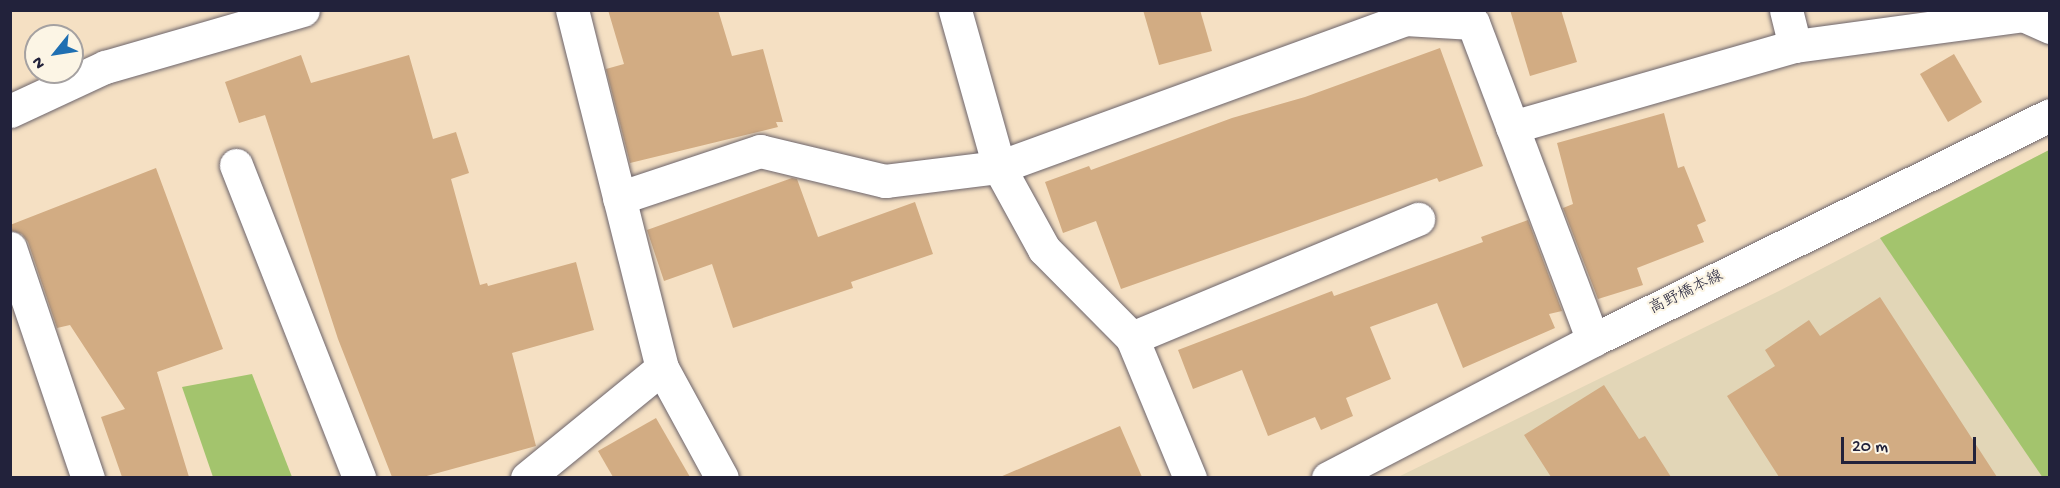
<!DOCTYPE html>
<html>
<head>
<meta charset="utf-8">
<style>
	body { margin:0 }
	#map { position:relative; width:2060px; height:488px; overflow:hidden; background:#f5e0c3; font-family:"Gochi Hand","Klee One",sans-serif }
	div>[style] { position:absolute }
	.built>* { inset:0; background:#e2d6b7 }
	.green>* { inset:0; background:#a3c46d }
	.building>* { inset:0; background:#d2ac83 }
	.roads { filter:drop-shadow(0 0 2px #6c646b) drop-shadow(0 0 2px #6c646b) }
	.minor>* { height:33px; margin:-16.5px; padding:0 16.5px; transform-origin:16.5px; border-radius:16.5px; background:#fff }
	.secondary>* { height:33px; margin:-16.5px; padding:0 16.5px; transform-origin:16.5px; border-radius:16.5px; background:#fff }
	span { translate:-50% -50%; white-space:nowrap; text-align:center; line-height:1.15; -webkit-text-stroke:4.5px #fcf5e5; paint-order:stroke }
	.street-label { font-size:16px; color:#22223b }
	.frame { position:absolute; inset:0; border:12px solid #22223b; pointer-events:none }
	.north { position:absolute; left:24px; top:24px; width:60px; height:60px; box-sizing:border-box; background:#fcf5e5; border:2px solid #a5a1a1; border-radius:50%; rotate:240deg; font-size:16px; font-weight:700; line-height:24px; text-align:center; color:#22223b }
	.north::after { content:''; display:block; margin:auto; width:21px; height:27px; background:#1f6fb2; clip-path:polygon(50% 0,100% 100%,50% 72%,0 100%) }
	.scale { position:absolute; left:1841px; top:437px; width:135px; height:27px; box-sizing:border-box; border:3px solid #22223b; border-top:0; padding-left:8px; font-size:18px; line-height:21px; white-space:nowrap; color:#22223b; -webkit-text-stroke:4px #fcf5e5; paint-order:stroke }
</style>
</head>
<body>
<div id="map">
	<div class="built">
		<i style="clip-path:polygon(2049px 150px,2049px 477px,1396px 478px,1779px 291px)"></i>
	</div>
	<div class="green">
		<i style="clip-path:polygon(2049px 150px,2050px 477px,2043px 478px,1880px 238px)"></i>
		<i style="clip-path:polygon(252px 374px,292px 477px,213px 477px,182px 387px)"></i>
	</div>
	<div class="building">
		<i style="clip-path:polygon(608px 10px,718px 10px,732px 56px,763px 49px,783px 122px,776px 122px,778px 127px,630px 163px,606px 69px,624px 64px)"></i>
		<i style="clip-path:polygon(1143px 10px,1200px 10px,1212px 51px,1159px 65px)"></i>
		<i style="clip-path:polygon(1510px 10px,1561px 10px,1577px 62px,1530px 76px)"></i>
		<i style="clip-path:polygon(1440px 48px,1483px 166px,1439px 182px,1437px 178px,1121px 289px,1096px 221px,1063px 233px,1045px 182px,1089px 166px,1091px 170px,1232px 118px,1305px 97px)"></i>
		<i style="clip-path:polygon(1954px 54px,1982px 102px,1948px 122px,1920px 74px)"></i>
		<i style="clip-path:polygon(301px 55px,311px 83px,409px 55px,433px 139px,456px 132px,469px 173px,451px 179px,480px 285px,487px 283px,488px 286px,576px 262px,594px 330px,512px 353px,536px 446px,423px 477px,392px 477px,338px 339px,265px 115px,239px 123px,225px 82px)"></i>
		<i style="clip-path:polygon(1664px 113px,1678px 168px,1684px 166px,1706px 221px,1697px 225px,1704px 242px,1637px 268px,1643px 285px,1598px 299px,1563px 208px,1573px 204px,1557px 143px)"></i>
		<i style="clip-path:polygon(156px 168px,223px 349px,157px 372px,189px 477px,122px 477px,101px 417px,125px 409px,70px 325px,57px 328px,28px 242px,22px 234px,10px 230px,10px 225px)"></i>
		<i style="clip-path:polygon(792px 178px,797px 179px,818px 237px,915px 202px,933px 254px,851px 282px,853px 288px,733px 328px,712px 264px,664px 281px,647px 230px)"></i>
		<i style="clip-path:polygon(1528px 220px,1562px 311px,1549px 314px,1555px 328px,1463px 368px,1437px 303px,1370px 327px,1391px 379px,1346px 398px,1353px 416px,1321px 430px,1315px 417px,1268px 436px,1242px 370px,1193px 389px,1178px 350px,1332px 291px,1334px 296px,1483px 242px,1481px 237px)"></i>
		<i style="clip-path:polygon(1880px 297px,1997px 477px,1779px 477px,1727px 396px,1775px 366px,1765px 350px,1809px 320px,1820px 336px)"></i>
		<i style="clip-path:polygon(1604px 385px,1639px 439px,1645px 436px,1671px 477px,1551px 477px,1524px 435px)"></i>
		<i style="clip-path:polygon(656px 418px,690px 477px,613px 477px,598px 451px)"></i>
		<i style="clip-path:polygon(1120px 426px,1142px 477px,1000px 477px)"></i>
	</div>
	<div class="roads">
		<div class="minor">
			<i style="left:1786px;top:10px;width:37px;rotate:76deg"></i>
			<i style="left:10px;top:111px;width:105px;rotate:-24.9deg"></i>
			<i style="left:105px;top:67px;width:206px;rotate:-16.1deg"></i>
			<i style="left:1512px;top:127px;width:294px;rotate:-16deg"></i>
			<i style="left:1795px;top:46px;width:230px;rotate:-7.7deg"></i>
			<i style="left:2023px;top:15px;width:30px;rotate:24deg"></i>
			<i style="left:236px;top:165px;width:336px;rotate:68.5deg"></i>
			<i style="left:619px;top:198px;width:149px;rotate:-18.4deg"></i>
			<i style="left:760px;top:151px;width:129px;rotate:13.5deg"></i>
			<i style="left:885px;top:181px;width:115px;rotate:-7deg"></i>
			<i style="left:999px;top:167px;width:163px;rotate:-105.7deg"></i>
			<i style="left:10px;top:248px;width:243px;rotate:71.3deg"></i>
			<i style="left:1132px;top:338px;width:310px;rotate:-22.6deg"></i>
			<i style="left:662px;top:368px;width:125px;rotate:61.4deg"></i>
			<i style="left:527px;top:478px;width:174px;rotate:-39.2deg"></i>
			<i style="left:662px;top:368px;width:369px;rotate:-104.1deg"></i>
			<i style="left:1190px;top:478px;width:152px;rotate:-112.5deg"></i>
			<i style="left:1132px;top:338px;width:125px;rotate:-134.7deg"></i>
			<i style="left:1044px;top:249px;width:94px;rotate:-118.8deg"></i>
			<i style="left:999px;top:167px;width:432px;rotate:-20deg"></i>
			<i style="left:1405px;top:19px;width:68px;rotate:3.4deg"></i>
			<i style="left:1473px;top:23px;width:339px;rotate:69.3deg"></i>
		</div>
		<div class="secondary">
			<i style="left:1328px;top:478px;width:299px;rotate:-27.5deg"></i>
			<i style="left:1593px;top:340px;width:509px;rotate:-26.21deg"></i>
		</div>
	</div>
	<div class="street-label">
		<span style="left:1687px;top:294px;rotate:-26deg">高野橋本線</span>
	</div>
	<div class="frame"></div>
	<div class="north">N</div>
	<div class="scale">20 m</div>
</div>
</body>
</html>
